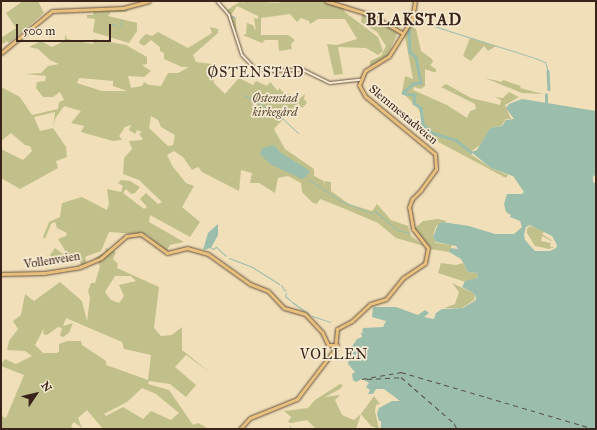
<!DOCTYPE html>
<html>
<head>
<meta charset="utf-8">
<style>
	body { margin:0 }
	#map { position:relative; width:597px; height:430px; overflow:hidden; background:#f0dfb9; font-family:"IM FELL Great Primer",serif }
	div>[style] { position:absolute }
	.green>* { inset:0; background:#c1c08a }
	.water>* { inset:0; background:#9abdac }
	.stream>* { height:1px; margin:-0.5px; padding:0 0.5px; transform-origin:0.5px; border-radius:0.5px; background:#9abdac }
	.river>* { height:2.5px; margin:-1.25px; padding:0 1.25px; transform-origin:1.25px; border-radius:1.25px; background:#9abdac }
	.ferry>* { height:1px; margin-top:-0.5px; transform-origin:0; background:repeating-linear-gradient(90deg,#575146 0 5px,transparent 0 9px) }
	.roads { filter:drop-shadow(0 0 1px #685242) drop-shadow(0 0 1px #685242) }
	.minor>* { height:2px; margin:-1px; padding:0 1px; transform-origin:1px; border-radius:1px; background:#f5ead2 }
	.major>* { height:3px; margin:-1.5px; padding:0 1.5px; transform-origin:1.5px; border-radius:1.5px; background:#e8c07c }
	span { translate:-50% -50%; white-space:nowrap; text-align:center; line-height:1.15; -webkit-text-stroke:3.5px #f5ead2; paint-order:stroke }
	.park-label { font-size:12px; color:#5c4a36; font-style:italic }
	.street-label { font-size:12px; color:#3a231a }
	.quarter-label { font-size:14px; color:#3a231a; letter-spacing:1px }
	.district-label { font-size:16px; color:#3a231a; font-weight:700; letter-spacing:1px }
	.frame { position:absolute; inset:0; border:2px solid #3a231a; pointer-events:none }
	.north { position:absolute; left:16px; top:374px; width:40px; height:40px; -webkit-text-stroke:3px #f5ead2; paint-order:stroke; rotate:55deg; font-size:11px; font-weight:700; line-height:16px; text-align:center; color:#3a231a }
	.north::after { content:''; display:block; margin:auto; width:14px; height:18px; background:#3a231a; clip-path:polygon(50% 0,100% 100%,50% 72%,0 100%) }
	.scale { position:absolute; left:16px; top:24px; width:95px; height:18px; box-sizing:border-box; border:2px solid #3a231a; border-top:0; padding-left:5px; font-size:12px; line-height:14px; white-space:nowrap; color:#3a231a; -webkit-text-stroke:3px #f5ead2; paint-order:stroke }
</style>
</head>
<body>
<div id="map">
	<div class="green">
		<i style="clip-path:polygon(23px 1px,38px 1px,44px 13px,9px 43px,7px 41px,1px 45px,1px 38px,16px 28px,6px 13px)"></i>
		<i style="clip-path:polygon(241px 1px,244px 4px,243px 1px,279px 3px,280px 1px,320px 1px,341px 6px,346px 13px,378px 37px,383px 51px,378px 55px,366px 48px,338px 47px,343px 74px,334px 75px,327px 44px,337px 45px,357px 39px,345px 19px,318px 19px,310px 24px,309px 21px,301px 18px,297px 22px,290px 14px,261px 18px,261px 35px,288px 35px,295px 40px,291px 44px,292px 49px,279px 51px,278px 40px,265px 40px,262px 43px,243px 35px,246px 34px,247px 23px,253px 25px,256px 31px,254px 18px,258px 19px,258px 16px,237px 6px,231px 15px,236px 20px,236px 33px,227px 10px)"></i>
		<i style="clip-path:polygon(130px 8px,126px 12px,111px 12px,108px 16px,137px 23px,137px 31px,129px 43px,93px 32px,95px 19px,87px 18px,87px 15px,93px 15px,94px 10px)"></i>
		<i style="clip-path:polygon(359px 12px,370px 15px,398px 32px,387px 57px,370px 66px,370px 61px,381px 56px,386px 46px,377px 32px,361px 22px,362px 15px)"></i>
		<i style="clip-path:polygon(411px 26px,416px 29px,421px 51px,432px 59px,433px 62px,430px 65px,436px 69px,436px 72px,433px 72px,425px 69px,425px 65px,425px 86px,421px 89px,414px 87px,413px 90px,447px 105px,467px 118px,470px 111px,476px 109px,475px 104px,441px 87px,446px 84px,471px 98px,500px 105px,501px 100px,495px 97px,503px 98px,509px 92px,519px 97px,505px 105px,511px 119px,506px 119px,501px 126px,490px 128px,480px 145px,469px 153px,491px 168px,508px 175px,506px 178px,416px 130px,424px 122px,418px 108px,402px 92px,405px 76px,413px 79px,404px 32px)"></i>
		<i style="clip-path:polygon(evenodd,210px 27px,218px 29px,218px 33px,193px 55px,196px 62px,212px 64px,208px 72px,213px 76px,214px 83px,225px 94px,239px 78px,253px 85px,256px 81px,267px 86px,270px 82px,278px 91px,279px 88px,286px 95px,288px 93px,293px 99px,299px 99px,305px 94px,304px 99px,307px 103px,302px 108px,298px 103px,274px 129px,285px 149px,314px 169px,314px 176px,324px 181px,324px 185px,325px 181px,331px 182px,331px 191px,349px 204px,372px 211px,377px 204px,391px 220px,408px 226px,411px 236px,424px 246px,396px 238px,378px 223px,343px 208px,320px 199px,317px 204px,313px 203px,302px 192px,301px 183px,288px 176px,278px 178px,275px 193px,259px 183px,250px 183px,252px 173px,241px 170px,239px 191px,202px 172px,198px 167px,192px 170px,183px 157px,174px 151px,167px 155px,173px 167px,186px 183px,194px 186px,182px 207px,200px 222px,190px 237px,150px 215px,149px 222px,184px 242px,170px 245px,166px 252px,147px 235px,109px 232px,101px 251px,85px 257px,87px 264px,81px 266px,80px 261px,71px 256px,52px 258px,50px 255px,55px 248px,63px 254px,66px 252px,58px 239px,66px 236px,67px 233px,57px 228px,55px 222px,51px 224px,45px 239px,43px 237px,49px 222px,60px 217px,62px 203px,82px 197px,107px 210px,109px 204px,107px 189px,121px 192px,123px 186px,118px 183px,121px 180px,130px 181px,140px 187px,135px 193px,131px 194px,126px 189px,123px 193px,144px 209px,147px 207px,140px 199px,146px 193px,158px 204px,162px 202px,139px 180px,123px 174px,124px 158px,132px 149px,129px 141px,141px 140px,143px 139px,139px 134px,142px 132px,137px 130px,135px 134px,129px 130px,131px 125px,125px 127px,119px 136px,122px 140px,113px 141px,81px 132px,84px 126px,71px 123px,81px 111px,64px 106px,55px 119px,53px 128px,66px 147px,67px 157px,56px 161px,58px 168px,20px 189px,1px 178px,1px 149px,23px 160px,32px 151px,30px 146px,25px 145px,11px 133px,1px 141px,1px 87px,20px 97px,32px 115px,58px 109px,59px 102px,64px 100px,60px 92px,53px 97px,43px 97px,36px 88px,37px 82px,45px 81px,46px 76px,25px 74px,41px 73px,48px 66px,59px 64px,50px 60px,38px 49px,29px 47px,41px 41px,52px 47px,64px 41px,66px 34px,67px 39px,93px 44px,94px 39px,126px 45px,147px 57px,147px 64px,142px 65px,151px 71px,144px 77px,128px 76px,131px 88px,142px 86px,144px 82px,149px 85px,161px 86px,168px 73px,178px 73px,189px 67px,182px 67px,164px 59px,164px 53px,160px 51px,160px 47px,151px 40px,144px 46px,139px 43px,140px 40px,146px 34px,152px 36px,158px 32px,188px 48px,212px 33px,210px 27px,79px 78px,113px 81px,113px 86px,127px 91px,102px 91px,77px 83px,79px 78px,210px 27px,55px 112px,53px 128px,40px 131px,34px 117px,55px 112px,210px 27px,151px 116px,158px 120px,161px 127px,175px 135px,173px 145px,168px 146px,149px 128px,151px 116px)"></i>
		<i style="clip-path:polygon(470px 38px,496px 46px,488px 51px,484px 46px,471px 61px,463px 56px)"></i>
		<i style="clip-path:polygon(485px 78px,502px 82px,503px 80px,521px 86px,520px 88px,543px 94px,522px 93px)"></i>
		<i style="clip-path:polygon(438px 219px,447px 221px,436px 226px,433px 236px,436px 243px,452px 245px,449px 252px,430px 249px,414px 229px,423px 221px)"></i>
		<i style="clip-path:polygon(530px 226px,545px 231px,542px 234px,551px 240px,553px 242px,542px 236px,541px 241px,551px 243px,550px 247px,555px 247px,549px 249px,535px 246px,527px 233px,527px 229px)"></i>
		<i style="clip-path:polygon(evenodd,106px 248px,116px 252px,113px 259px,118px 264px,117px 268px,159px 287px,154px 328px,161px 336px,172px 335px,182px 327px,182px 350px,211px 373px,186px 355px,175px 367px,196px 385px,186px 397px,170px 384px,149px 381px,148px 384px,169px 390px,193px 425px,198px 423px,209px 429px,103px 429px,87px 410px,78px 418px,82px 428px,74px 422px,71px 426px,73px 429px,1px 429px,1px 416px,6px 418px,24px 375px,1px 366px,1px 364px,5px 359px,16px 364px,32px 356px,25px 351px,7px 350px,9px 341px,18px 329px,13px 321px,21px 315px,25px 294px,34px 301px,60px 282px,82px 301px,87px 321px,90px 298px,88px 291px,91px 283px,95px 283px,100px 266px,95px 258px,105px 252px,106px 248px,115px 276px,131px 276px,136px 281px,119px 285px,124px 296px,119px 303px,111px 300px,105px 292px,115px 276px,106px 248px,66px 318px,122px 342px,124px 349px,151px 355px,148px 380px,106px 365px,106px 361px,82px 345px,81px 341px,67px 341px,59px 344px,59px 351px,57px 353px,43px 353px,35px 345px,44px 328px,43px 334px,47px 335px,58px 327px,62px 328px,60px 336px,63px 337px,69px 333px,73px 323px,63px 326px,66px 318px,106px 248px,142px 388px,156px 394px,179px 413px,171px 420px,151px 411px,143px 419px,123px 407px,106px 416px,104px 414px,127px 402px,142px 388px)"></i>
		<i style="clip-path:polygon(441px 263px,456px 265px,463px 263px,468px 272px,477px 273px,478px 278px,466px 282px,438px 273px)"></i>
		<i style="clip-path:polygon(452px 283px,475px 294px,474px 300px,462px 308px,444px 308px,455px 304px,459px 292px)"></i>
		<i style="clip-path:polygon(340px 384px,343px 385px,340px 389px,325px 397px,340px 395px,335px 400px,342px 415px,354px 420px,361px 414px,356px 429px,316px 429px,307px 420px,291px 423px,288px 422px,291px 417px,284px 411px,308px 408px,315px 400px)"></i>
		<i style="clip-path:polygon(374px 396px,380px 404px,376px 405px,375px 411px,379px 429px,371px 426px,361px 414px)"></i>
	</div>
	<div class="water">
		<i style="clip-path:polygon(evenodd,522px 99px,596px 111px,596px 175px,593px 176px,593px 182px,596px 184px,596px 429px,381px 429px,381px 421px,379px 421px,377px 414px,379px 408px,392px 401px,400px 401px,384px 389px,376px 389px,373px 394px,368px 394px,370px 390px,366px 387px,369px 383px,362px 379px,356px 382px,353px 380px,352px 374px,355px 372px,348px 364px,351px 348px,357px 339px,362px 337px,361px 332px,365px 333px,362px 331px,363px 328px,383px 327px,386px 321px,372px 317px,373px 307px,396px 307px,418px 315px,425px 310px,429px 313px,424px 317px,434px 319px,436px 313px,442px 309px,463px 308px,476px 300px,475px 294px,462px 287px,465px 281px,478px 278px,477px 273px,468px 272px,461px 259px,449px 252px,450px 248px,458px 249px,456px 246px,436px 242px,433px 237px,438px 225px,442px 222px,469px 226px,495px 234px,514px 234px,522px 227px,520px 221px,510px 217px,511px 215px,506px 212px,504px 204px,507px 194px,522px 194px,524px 192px,513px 176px,491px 168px,471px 152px,477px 150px,490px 128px,502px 126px,506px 120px,514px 119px,506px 108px,509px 104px,522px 99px,530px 225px,552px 236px,557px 245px,556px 248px,550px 251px,535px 251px,525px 240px,524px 235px,526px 227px,530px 225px)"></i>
		<i style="clip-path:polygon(274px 145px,280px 152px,310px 171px,307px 176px,302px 179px,270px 164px,260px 154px,262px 148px)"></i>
		<i style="clip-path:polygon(218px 224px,218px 235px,211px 248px,203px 250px,208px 233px)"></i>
	</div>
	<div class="stream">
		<i style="left:232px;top:16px;width:4px;rotate:27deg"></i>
		<i style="left:424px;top:23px;width:116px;rotate:17.5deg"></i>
		<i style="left:535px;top:58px;width:11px;rotate:22deg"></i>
		<i style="left:545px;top:62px;width:9px;rotate:72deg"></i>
		<i style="left:112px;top:24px;width:6px;rotate:18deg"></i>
		<i style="left:120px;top:25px;width:6px;rotate:-72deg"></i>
		<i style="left:244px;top:95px;width:42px;rotate:30.3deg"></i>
		<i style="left:282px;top:118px;width:22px;rotate:43deg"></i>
		<i style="left:308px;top:179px;width:40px;rotate:34deg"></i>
		<i style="left:341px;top:201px;width:31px;rotate:22deg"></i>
		<i style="left:370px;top:213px;width:5px;rotate:-22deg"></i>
		<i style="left:375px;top:211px;width:30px;rotate:40deg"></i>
		<i style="left:398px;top:230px;width:11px;rotate:15deg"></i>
		<i style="left:211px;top:248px;width:2px;rotate:27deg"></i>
		<i style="left:213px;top:249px;width:4px;rotate:-34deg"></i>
		<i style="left:216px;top:247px;width:13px;rotate:42deg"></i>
		<i style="left:229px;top:258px;width:25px;rotate:21deg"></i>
		<i style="left:252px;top:267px;width:32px;rotate:32deg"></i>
		<i style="left:281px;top:285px;width:7px;rotate:56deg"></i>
		<i style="left:286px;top:293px;width:3px;rotate:108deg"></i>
		<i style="left:285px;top:296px;width:8px;rotate:40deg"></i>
		<i style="left:292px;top:302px;width:22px;rotate:36deg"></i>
		<i style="left:312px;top:316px;width:19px;rotate:18deg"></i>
		<i style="left:290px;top:426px;width:3px;rotate:90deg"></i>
	</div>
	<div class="river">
		<i style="left:409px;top:26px;width:26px;rotate:88deg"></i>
		<i style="left:410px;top:52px;width:8px;rotate:40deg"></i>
		<i style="left:416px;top:57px;width:26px;rotate:79deg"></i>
		<i style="left:421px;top:83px;width:8px;rotate:173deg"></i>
		<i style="left:413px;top:84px;width:13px;rotate:138deg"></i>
		<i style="left:403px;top:93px;width:12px;rotate:9deg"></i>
		<i style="left:415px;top:95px;width:8px;rotate:97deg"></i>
		<i style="left:414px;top:103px;width:9px;rotate:36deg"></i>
		<i style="left:421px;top:108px;width:16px;rotate:83deg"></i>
		<i style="left:423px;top:124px;width:13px;rotate:42deg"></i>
		<i style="left:433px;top:133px;width:24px;rotate:17deg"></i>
		<i style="left:456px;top:140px;width:19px;rotate:39deg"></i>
		<i style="left:548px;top:71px;width:18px;rotate:87deg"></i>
		<i style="left:546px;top:102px;width:7px;rotate:-90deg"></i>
	</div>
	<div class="ferry">
		<i style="left:362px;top:379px;width:40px;rotate:-10deg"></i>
		<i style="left:401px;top:372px;width:202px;rotate:16.4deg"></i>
		<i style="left:367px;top:379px;width:34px;rotate:-3deg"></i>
		<i style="left:401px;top:377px;width:70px;rotate:41deg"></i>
		<i style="left:454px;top:423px;width:7px;rotate:63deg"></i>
	</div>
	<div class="roads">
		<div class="minor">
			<i style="left:217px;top:1px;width:18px;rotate:49deg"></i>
			<i style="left:229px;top:15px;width:42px;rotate:72deg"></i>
			<i style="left:242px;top:55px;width:18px;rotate:47deg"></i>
			<i style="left:254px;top:68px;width:13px;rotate:13deg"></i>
			<i style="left:267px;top:71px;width:36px;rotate:-2deg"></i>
			<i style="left:303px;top:70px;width:30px;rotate:26deg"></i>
			<i style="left:330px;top:83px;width:30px;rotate:-6deg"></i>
		</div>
		<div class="major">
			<i style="left:326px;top:1px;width:47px;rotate:17.3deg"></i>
			<i style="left:371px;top:15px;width:36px;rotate:30deg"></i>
			<i style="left:415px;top:1px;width:18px;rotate:99deg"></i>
			<i style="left:412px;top:19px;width:44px;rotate:121.9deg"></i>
			<i style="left:389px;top:56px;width:28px;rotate:148deg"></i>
			<i style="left:365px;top:71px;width:15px;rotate:113deg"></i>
			<i style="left:359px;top:85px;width:13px;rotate:61deg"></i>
			<i style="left:365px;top:96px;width:91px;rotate:39.6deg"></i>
			<i style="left:435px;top:154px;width:15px;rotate:86deg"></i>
			<i style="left:436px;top:169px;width:27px;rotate:126deg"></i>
			<i style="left:1px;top:53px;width:66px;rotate:-39.5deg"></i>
			<i style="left:52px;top:11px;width:71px;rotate:-2.4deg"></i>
			<i style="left:123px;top:8px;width:27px;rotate:-15deg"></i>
			<i style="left:1px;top:274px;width:43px;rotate:-1.3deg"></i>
			<i style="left:44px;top:273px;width:36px;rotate:-9deg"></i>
			<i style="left:80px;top:267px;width:23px;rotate:-23deg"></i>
			<i style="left:101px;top:258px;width:33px;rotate:-41deg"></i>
			<i style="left:126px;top:236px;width:15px;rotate:-8deg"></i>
			<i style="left:141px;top:234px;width:32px;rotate:36deg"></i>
			<i style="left:167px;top:253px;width:21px;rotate:-14deg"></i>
			<i style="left:187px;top:248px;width:22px;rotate:16deg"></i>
			<i style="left:208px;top:254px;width:52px;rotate:35.5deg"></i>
			<i style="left:250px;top:284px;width:19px;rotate:21deg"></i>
			<i style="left:268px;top:291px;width:23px;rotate:47deg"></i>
			<i style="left:284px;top:308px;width:22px;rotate:16deg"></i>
			<i style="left:305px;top:314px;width:25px;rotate:47deg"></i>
			<i style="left:322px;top:332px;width:14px;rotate:65deg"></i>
			<i style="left:328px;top:345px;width:9px"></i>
			<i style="left:240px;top:429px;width:15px;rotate:-48deg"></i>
			<i style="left:250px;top:418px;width:51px;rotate:-22deg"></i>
			<i style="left:297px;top:399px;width:63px;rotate:-52.8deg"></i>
			<i style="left:335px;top:349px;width:20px;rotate:-84deg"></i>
			<i style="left:337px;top:329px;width:17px;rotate:-28deg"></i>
			<i style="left:352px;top:321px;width:25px;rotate:-43deg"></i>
			<i style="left:370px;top:304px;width:17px;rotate:-17deg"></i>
			<i style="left:386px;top:299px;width:27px;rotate:-51deg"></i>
			<i style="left:403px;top:278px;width:27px;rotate:-34deg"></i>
			<i style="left:425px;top:263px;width:15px;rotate:-79deg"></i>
			<i style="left:428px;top:248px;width:24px;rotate:-128deg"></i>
			<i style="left:413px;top:229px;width:22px;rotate:-100deg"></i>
			<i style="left:409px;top:207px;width:9px;rotate:-69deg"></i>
			<i style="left:412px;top:199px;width:13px;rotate:-45deg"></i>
		</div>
	</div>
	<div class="park-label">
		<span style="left:275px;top:106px">Østenstad<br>kirkegård</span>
	</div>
	<div class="street-label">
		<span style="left:403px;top:115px;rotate:40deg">Slemmestadveien</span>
		<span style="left:52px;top:261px;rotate:-9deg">Vollenveien</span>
	</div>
	<div class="quarter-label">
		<span style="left:256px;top:73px">ØSTENSTAD</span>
		<span style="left:334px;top:355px">VOLLEN</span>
	</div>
	<div class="district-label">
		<span style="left:414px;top:20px">BLAKSTAD</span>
	</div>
	<div class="frame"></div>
	<div class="north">N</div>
	<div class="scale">500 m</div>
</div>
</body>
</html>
